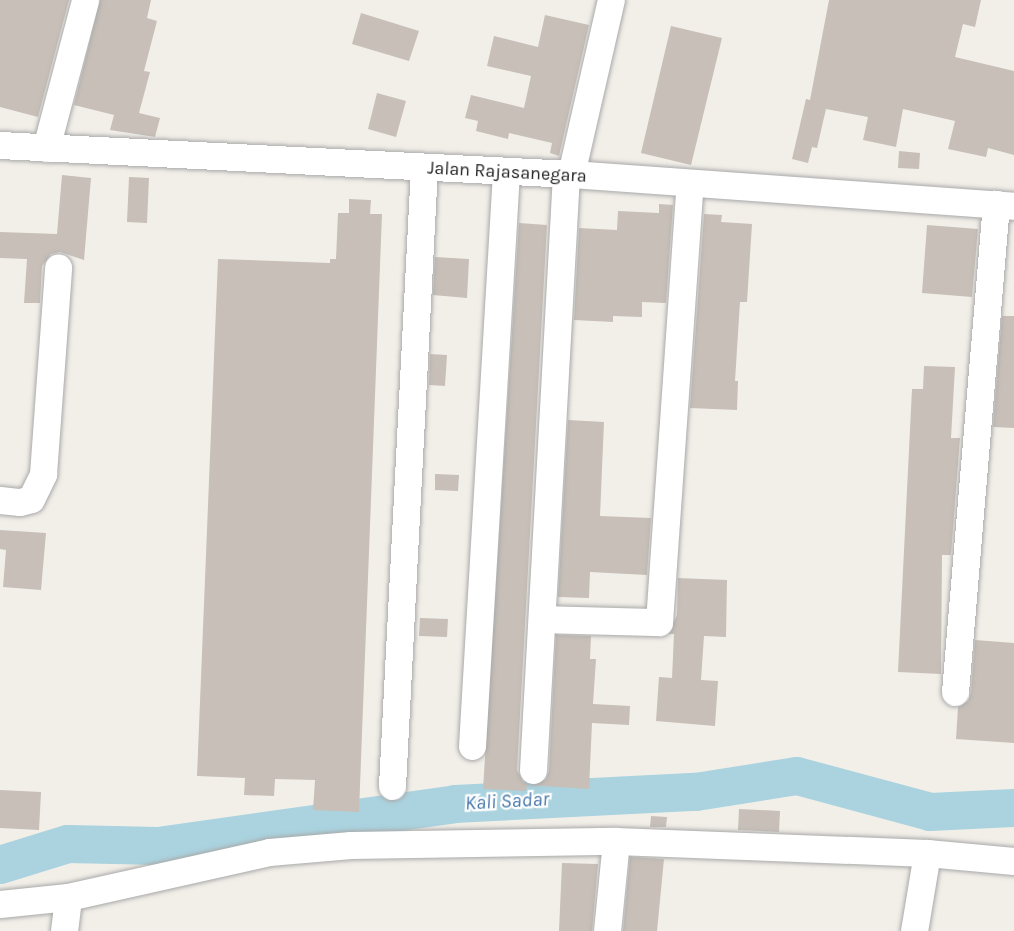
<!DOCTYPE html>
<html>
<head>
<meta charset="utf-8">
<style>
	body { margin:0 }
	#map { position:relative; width:1014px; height:931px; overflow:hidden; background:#f2efe9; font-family:Karla,sans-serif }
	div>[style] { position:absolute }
	.river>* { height:38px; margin:-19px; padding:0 19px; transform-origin:19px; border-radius:19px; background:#aad3df }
	.building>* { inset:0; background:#c7bfb8 }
	.roads { filter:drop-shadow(0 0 2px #a9a9a9) drop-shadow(0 0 2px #a9a9a9) }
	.minor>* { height:27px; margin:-13.5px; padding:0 13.5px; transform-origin:13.5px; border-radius:13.5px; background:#fff }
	span { translate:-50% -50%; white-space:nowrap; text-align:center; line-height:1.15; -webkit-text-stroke:4.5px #fff; paint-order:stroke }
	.street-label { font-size:18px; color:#222 }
	.water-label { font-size:20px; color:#4a7aab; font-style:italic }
</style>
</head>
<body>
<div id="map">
	<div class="river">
		<i style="left:0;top:865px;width:71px;rotate:-17.2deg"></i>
		<i style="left:68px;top:844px;width:90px;rotate:1.3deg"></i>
		<i style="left:158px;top:846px;width:300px;rotate:-8deg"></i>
		<i style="left:455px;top:804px;width:241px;rotate:-2.9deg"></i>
		<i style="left:696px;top:792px;width:102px;rotate:-9deg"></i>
		<i style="left:797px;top:776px;width:138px;rotate:15.1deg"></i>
		<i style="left:930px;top:812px;width:84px;rotate:-2.7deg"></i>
	</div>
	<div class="building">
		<i style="clip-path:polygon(0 0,69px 0,38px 117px,0 107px)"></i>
		<i style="clip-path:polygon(100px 0,151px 0,147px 18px,157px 21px,144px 71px,150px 72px,139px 113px,160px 118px,155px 137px,110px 130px,114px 115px,74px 105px)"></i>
		<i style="clip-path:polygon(829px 0,981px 0,975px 27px,963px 24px,955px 57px,1014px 71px,1014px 155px,988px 148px,986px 157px,948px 149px,955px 121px,903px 109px,896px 147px,863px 140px,868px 117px,826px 109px,817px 148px,812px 147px,808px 163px,792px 159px,806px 99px,810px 100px)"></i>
		<i style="clip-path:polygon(361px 13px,419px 31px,409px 61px,352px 44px)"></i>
		<i style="clip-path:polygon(545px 15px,589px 25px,559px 156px,550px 153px,552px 143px,509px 133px,508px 139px,476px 131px,478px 121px,465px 118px,471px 95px,524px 108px,531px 76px,487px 66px,494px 36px,538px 47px)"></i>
		<i style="clip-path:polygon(671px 26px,722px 38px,691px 165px,641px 153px)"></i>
		<i style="clip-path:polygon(377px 93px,406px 101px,396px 137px,368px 129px)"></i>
		<i style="clip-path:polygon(899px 151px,920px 153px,919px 169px,898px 168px)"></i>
		<i style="clip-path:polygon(62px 175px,91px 178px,84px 260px,60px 252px,51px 254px,42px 266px,40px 303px,24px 303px,27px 259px,0 258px,0 232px,57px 234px)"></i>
		<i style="clip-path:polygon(129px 177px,149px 178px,147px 223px,127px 222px)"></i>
		<i style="clip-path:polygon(349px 199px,371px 200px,370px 214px,382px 214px,359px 812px,313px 810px,315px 780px,275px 779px,274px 796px,244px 795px,245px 778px,197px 776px,218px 259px,330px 263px,330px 259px,336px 259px,338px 213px,349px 213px)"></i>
		<i style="clip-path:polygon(659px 204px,673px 205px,666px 303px,642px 302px,642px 317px,613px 316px,613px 322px,574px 320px,579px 228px,617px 230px,618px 211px,659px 213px)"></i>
		<i style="clip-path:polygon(704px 214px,722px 215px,721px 222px,752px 224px,747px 302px,740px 302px,735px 381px,738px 381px,737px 410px,690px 408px)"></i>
		<i style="clip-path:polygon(519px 223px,547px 225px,517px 770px,524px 783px,533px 786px,546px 779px,549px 771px,556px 635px,591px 636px,590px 659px,596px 659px,593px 704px,630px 706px,629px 725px,592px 723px,589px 789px,527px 785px,526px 791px,483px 789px)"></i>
		<i style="clip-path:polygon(927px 225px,978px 229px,972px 297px,922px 293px)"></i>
		<i style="clip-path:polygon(435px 257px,469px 259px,467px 298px,433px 295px)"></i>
		<i style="clip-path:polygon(1002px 316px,1014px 316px,1014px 428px,993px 427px)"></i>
		<i style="clip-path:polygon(430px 354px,447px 355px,445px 386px,429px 385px)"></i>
		<i style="clip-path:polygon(924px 366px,955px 367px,951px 438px,960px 438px,951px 555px,942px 555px,941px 674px,898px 672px,912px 389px,923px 389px)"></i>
		<i style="clip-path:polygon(568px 420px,604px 422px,600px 516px,651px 518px,647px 575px,590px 572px,589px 598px,558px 597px)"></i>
		<i style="clip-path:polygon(435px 474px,459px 475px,458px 491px,435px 490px)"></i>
		<i style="clip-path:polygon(0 530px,46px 533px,41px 590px,3px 587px,6px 550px,0 549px)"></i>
		<i style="clip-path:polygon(678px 578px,727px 580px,726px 637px,704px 636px,701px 680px,718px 681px,715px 726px,656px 721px,659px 677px,672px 678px,674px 634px,668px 634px,677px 615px)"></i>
		<i style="clip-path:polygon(420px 618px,448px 619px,447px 637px,419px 636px)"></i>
		<i style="clip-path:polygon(975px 640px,1014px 643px,1014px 743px,956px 739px,958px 707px,968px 701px,971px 693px)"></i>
		<i style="clip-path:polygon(0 790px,41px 792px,39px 830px,0 828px)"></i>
		<i style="clip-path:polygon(739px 809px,780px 811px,779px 832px,738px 830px)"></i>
		<i style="clip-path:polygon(651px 816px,667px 817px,666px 827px,650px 827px)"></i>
		<i style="clip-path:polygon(630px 857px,664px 859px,657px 931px,623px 931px)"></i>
		<i style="clip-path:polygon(562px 863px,598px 864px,592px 931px,559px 931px)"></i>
	</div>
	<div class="roads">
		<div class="minor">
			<i style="left:0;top:145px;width:572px;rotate:2.91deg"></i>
			<i style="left:571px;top:174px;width:444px;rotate:4.1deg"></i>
			<i style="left:46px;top:148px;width:153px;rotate:-75.2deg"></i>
			<i style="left:571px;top:174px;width:179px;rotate:-77.1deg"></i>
			<i style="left:0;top:500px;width:20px;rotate:6deg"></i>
			<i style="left:20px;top:502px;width:11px;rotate:-15deg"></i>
			<i style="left:31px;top:499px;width:28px;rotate:-64deg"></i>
			<i style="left:43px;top:474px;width:207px;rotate:-85.8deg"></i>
			<i style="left:543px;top:619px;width:116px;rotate:1.5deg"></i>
			<i style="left:659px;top:622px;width:440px;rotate:-86deg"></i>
			<i style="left:955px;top:692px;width:490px;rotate:-85.2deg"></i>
			<i style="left:472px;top:746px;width:575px;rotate:-86.61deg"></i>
			<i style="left:533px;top:770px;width:597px;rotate:-86.83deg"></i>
			<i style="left:392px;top:786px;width:619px;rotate:-87.04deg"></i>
			<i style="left:0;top:904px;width:68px;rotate:-5.9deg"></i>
			<i style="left:68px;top:897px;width:206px;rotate:-12.6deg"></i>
			<i style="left:269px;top:852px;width:82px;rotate:-4.9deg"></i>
			<i style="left:351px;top:845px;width:265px;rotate:-0.9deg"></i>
			<i style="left:616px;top:841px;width:311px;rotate:2.2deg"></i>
			<i style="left:927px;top:853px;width:87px;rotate:5.3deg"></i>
			<i style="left:64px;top:931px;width:34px;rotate:-83deg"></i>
			<i style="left:607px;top:931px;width:90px;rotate:-84.3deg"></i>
			<i style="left:914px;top:931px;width:79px;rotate:-80.5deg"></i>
		</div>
	</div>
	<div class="street-label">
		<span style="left:507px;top:172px;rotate:3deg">Jalan Rajasanegara</span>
	</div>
	<div class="water-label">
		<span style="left:507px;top:801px;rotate:-3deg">Kali Sadar</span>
	</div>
</div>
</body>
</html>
